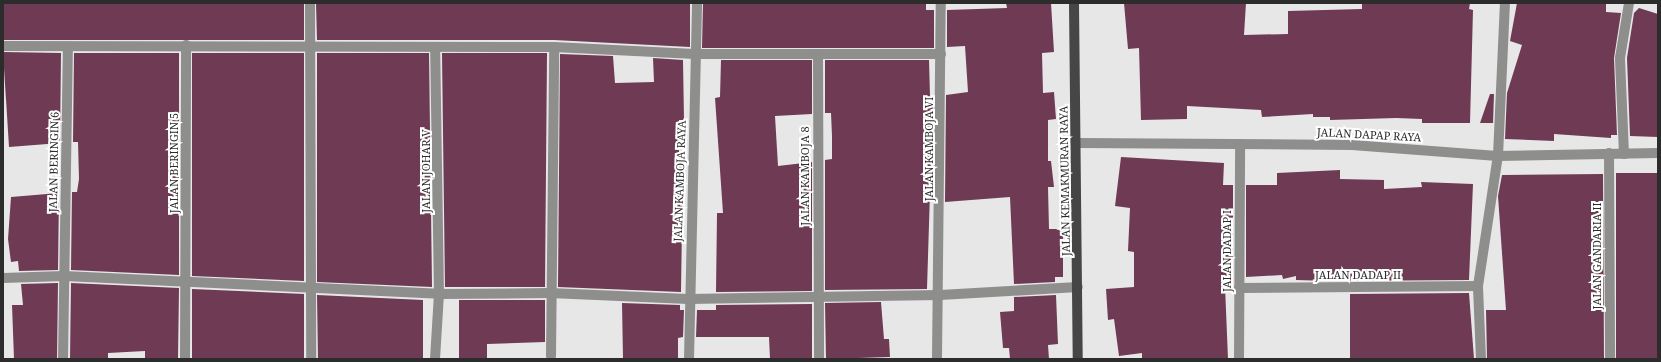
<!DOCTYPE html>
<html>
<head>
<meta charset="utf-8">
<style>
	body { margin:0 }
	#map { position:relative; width:1661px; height:362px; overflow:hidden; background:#e7e7e8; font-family:"Noto Serif",serif }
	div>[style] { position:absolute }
	.building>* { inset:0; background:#6f3a53 }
	.minor>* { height:10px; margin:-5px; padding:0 5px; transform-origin:5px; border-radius:5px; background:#8e8e8d }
	.major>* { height:10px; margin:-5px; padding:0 5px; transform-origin:5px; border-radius:5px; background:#474646 }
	span { translate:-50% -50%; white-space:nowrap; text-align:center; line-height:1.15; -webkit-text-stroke:4px #fff; paint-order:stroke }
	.street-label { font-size:11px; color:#2c2c2c }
	.frame { position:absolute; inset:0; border:4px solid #2c2c2c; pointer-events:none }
</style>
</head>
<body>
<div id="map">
	<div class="building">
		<i style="clip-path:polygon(3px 3px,304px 3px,304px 40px,3px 40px)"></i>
		<i style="clip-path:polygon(316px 3px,690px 3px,690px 47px,554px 40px,317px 40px)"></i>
		<i style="clip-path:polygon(703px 3px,926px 3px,926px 10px,934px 10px,934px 48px,702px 48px)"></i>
		<i style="clip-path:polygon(1006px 3px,1051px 3px,1054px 52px,1042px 53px,1043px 93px,1054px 92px,1056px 119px,1048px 120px,1048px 161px,1051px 161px,1054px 187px,1048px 187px,1049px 229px,1063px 229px,1063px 277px,1055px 277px,1055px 282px,1014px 284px,1010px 197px,945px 202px,946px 95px,968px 92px,965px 46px,947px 47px,947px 10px,1007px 8px)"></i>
		<i style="clip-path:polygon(1124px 3px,1246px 3px,1244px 35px,1288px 34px,1288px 11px,1362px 9px,1362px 4px,1374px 3px,1470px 3px,1469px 9px,1473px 10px,1470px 123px,1422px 123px,1422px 119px,1396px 118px,1330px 120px,1330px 117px,1313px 117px,1313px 114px,1262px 117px,1261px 110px,1187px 106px,1187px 119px,1141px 120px,1139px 48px,1128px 49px)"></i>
		<i style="clip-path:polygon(1517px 3px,1606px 3px,1606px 12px,1621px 13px,1614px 58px,1617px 135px,1611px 135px,1611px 138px,1554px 134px,1554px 141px,1505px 139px,1507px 93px,1522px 45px,1510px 41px)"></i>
		<i style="clip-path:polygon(1639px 8px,1658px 14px,1658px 137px,1630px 136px,1627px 58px,1634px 13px)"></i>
		<i style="clip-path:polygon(3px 52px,61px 53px,60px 143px,9px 147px)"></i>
		<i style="clip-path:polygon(74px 53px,179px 53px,179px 275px,71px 270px,72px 192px,77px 192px,79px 179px,78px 142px,73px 142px)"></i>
		<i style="clip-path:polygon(192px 53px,304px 53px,304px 281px,192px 276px)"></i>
		<i style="clip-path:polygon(317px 53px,429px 53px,432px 287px,317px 282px)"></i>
		<i style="clip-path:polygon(442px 53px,547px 53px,545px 287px,445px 287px)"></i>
		<i style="clip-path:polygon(560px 54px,613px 56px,615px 83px,654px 82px,653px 58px,683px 60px,684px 120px,679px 120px,679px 158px,683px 158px,681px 292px,558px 287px)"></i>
		<i style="clip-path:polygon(721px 60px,812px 60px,812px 114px,775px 116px,778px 166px,812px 162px,812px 291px,716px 292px,717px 213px,723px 213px,715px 98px,720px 97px)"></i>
		<i style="clip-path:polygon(825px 60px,929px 60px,930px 96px,933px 96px,927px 289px,825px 290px,825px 160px,832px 159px,832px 136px,831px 113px,825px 113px)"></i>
		<i style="clip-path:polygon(1490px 94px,1494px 94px,1493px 123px,1480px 123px)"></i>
		<i style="clip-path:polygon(1121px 157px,1224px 163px,1223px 185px,1233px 185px,1233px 277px,1229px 277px,1229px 286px,1225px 286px,1228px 359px,1142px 359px,1142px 353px,1119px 356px,1114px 319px,1108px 320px,1106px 289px,1134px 287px,1134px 252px,1128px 251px,1130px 208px,1115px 206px)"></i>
		<i style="clip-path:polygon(1340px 170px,1340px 179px,1384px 180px,1384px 189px,1422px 187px,1421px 182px,1473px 184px,1469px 280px,1331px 281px,1296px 280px,1296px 276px,1283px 279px,1282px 275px,1246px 277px,1246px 185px,1277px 185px,1277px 173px)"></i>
		<i style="clip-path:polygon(1616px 173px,1658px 173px,1658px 359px,1616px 359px)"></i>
		<i style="clip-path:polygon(1603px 174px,1604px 359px,1487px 359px,1486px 310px,1506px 310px,1498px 196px,1502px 175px)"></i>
		<i style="clip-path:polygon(59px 193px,58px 270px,19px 271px,18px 261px,11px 262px,8px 239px,11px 197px)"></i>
		<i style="clip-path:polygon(58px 283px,57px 359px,14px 359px,12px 305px,23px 305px,21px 284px)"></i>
		<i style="clip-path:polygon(71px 283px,179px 288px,178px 359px,145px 359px,145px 351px,108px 353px,108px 359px,70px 359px)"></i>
		<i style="clip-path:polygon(192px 289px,304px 294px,304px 359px,192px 359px)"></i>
		<i style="clip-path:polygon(1469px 293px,1474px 359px,1350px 359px,1350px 294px)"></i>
		<i style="clip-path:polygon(317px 295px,423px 300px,423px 358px,318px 358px)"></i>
		<i style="clip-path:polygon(1056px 295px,1058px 344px,1048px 345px,1049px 359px,1010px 359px,1009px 348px,1003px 348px,1000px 312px,1014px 311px,1014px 297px)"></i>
		<i style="clip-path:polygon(459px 300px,545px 300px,545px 342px,487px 344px,487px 359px,459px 359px)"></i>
		<i style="clip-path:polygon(881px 302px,884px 339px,889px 339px,890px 357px,826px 359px,825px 303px)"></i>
		<i style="clip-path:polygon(622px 303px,680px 305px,680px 310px,684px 310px,683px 337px,678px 338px,678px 359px,623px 359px)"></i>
		<i style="clip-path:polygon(812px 304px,812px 359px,770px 359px,769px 337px,696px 337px,697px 310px,716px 310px,716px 305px)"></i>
	</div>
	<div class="minor">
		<i style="left:310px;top:3px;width:356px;rotate:89.8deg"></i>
		<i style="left:3px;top:46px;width:551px;rotate:0.1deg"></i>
		<i style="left:554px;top:47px;width:141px;rotate:2.8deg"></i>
		<i style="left:695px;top:54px;width:246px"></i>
		<i style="left:818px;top:54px;width:305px;rotate:89.8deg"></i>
		<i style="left:1078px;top:143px;width:274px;rotate:0.4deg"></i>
		<i style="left:1352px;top:145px;width:146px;rotate:4.3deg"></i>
		<i style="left:1498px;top:156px;width:160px;rotate:-1.1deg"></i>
		<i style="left:1609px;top:153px;width:206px;rotate:89.7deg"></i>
		<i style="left:1624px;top:154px;width:96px;rotate:-92.4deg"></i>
		<i style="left:1620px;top:58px;width:56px;rotate:-80.7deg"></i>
		<i style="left:3px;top:278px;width:61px;rotate:-1.9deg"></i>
		<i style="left:64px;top:276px;width:375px;rotate:2.7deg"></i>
		<i style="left:439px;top:294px;width:111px;rotate:-0.5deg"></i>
		<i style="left:550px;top:293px;width:138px;rotate:2.5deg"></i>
		<i style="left:688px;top:299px;width:252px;rotate:-0.9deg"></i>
		<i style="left:940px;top:295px;width:138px;rotate:-3.3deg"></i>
		<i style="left:1239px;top:288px;width:239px;rotate:-0.5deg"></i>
		<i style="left:551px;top:356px;width:309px;rotate:-89.4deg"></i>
		<i style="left:63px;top:359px;width:311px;rotate:-89.1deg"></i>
		<i style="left:185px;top:359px;width:314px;rotate:-89.8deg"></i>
		<i style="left:435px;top:359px;width:65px;rotate:-86.5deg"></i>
		<i style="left:439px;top:294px;width:247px;rotate:-90.9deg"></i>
		<i style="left:689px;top:359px;width:356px;rotate:-88.7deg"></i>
		<i style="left:937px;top:359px;width:356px;rotate:-89.4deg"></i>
		<i style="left:1239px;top:359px;width:215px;rotate:-89.7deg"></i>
		<i style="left:1481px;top:359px;width:73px;rotate:-92.4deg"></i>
		<i style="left:1478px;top:286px;width:132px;rotate:-81.3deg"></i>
		<i style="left:1498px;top:156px;width:153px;rotate:-87.4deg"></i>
	</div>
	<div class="major">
		<i style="left:1074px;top:3px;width:356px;rotate:89.4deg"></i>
	</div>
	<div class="street-label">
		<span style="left:1369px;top:135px;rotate:3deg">JALAN DAPAP RAYA</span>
		<span style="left:929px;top:149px;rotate:-90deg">JALAN KAMBOJA VI</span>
		<span style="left:54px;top:162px;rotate:-89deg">JALAN BERINGIN 6</span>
		<span style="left:174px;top:163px;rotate:-90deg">JALAN BERINGIN 5</span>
		<span style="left:426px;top:171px;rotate:-90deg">JALAN JOHAR V</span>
		<span style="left:805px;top:176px;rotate:-90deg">JALAN KAMBOJA 8</span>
		<span style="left:680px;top:181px;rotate:-88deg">JALAN KAMBOJA RAYA</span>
		<span style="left:1065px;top:181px;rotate:-91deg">JALAN KEMAKMURAN RAYA</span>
		<span style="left:1227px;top:251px;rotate:-90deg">JALAN DADAP I</span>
		<span style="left:1597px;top:256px;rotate:-90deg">JALAN GANDARIA II</span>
		<span style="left:1358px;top:275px">JALAN DADAP II</span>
	</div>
	<div class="frame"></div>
</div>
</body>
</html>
